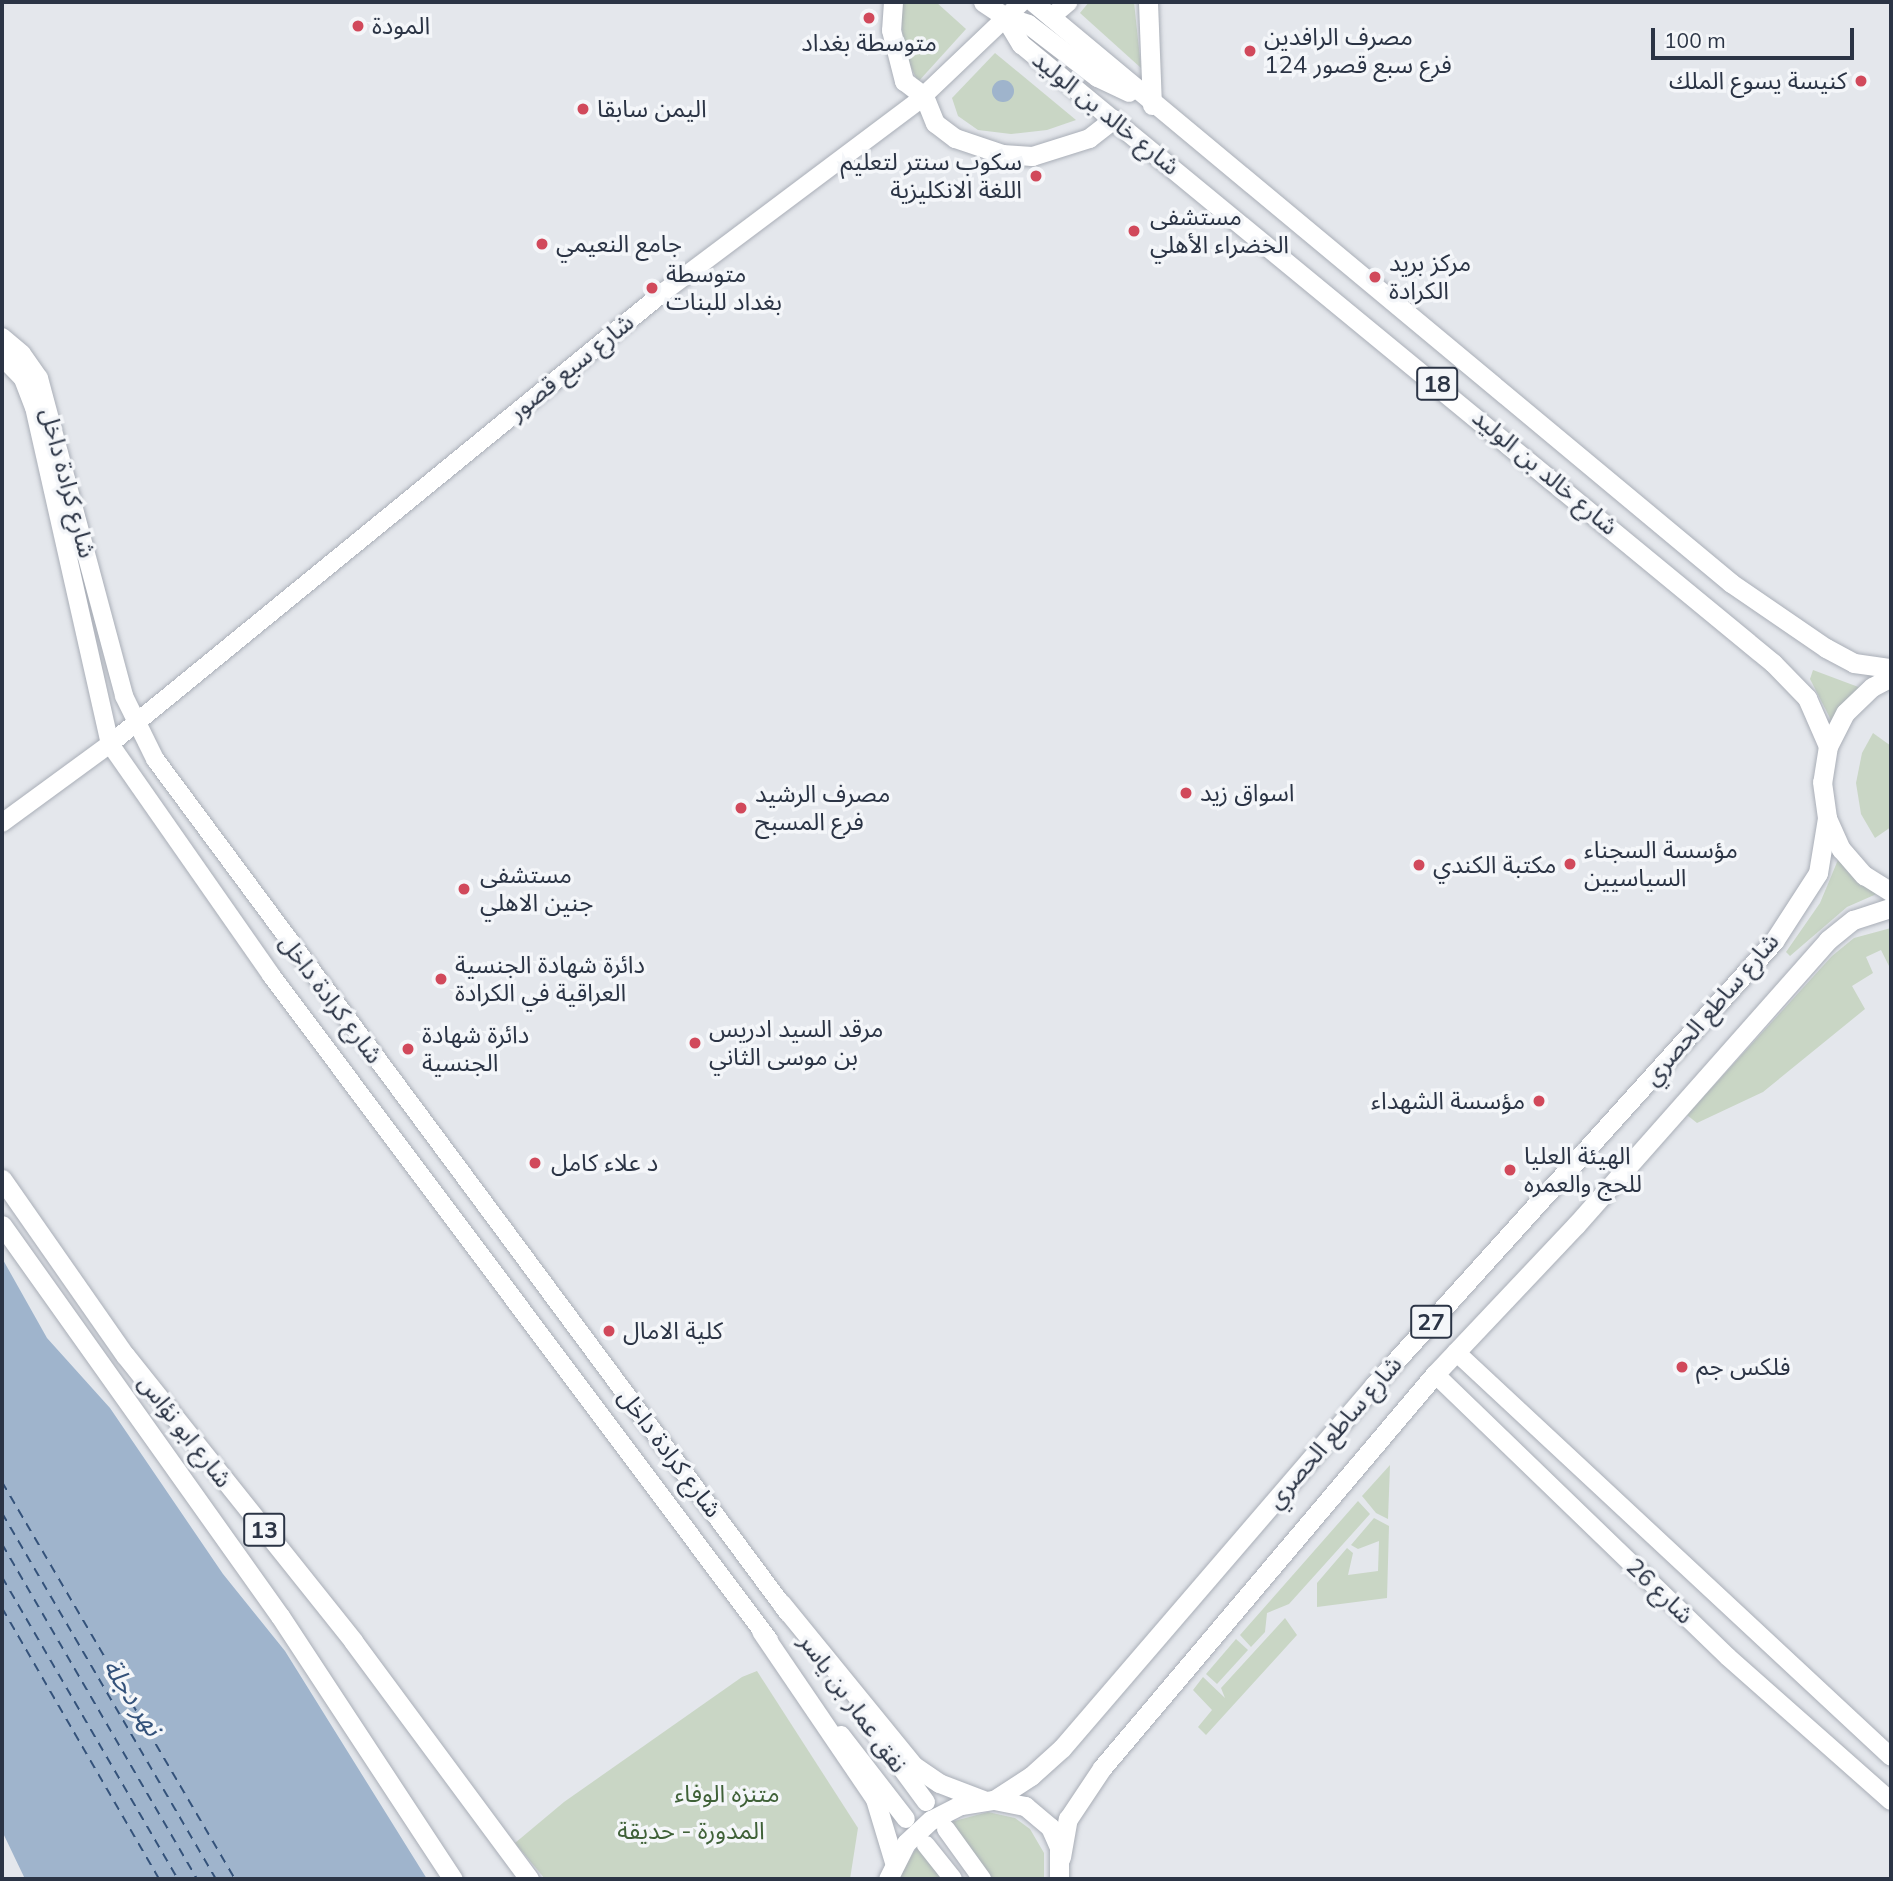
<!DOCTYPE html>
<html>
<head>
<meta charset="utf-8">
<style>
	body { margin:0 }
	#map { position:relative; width:1893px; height:1881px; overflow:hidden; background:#e4e7ec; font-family:Mulish,"Noto Sans Arabic",sans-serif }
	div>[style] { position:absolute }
	.green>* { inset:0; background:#c9d6c5 }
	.water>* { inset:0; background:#9fb4cc }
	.round { border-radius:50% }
	.ferry>* { height:2px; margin-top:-1px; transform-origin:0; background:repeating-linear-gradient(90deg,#34527a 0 9px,transparent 0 16px) }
	.roads { filter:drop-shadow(0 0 2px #a9aeb7) drop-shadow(0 0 2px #a9aeb7) }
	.secondary>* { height:18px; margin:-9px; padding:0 9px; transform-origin:9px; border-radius:9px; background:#fff }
	.primary>* { height:19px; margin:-9.5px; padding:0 9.5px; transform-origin:9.5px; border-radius:9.5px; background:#fff }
	.dots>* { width:19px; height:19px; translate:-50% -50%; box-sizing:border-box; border:4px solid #f4f6f9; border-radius:50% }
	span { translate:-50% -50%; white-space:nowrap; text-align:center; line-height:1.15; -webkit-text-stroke:7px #f4f6f9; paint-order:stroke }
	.shield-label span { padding:2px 5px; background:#f4f6f9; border:2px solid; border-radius:5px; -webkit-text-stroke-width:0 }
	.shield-label { font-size:23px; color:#2b3445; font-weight:700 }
	.poi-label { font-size:24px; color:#2b3445 }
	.left { translate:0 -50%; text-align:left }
	.right { translate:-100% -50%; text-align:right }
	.street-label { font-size:24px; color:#2b3445 }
	.park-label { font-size:24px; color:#3f6138 }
	.water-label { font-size:26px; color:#34527a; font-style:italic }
	.frame { position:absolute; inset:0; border:4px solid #2b3445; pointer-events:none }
	.scale { position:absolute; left:1651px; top:28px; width:203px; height:32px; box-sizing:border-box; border:4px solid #2b3445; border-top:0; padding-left:9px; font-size:21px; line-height:24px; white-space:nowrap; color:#2b3445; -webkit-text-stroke:5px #f4f6f9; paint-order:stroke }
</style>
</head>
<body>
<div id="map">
	<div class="green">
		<i style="clip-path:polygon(900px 2px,936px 2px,966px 29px,918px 82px,904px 52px)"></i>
		<i style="clip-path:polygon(1089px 2px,1134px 2px,1141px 68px,1080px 13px)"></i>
		<i style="clip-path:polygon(995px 53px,1076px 120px,1047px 130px,1011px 134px,978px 130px,958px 116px,952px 98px)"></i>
		<i style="clip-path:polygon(1813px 670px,1861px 688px,1832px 722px,1810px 679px)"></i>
		<i style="clip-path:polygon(1873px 733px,1891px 746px,1891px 827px,1875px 838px,1861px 814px,1856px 783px,1862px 753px)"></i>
		<i style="clip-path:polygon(1840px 855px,1881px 892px,1847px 907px,1790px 956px,1786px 952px,1820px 903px)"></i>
		<i style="clip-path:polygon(1891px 928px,1891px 970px,1881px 950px,1866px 957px,1873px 973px,1852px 986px,1865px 1009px,1763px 1092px,1697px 1123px,1687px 1115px,1832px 956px,1854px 938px)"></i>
		<i style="clip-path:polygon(1390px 1465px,1388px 1519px,1376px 1513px,1362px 1496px)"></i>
		<i style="clip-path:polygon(1358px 1501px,1370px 1514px,1289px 1604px,1267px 1613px,1265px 1632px,1251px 1647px,1240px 1635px)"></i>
		<i style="clip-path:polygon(1374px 1518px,1389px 1526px,1387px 1598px,1317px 1607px,1317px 1583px,1347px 1548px,1353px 1553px,1348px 1575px,1378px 1571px,1379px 1541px,1358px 1549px,1351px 1545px)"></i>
		<i style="clip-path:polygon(1285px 1618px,1297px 1635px,1206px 1735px,1198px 1727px,1212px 1710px,1193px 1690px,1203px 1677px,1225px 1698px,1221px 1688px)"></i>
		<i style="clip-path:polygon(1236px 1639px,1248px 1650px,1217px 1684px,1206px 1674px)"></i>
		<i style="clip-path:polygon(757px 1671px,858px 1828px,850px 1879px,545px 1879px,515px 1843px,564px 1802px,742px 1677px)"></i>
		<i style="clip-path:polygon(988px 1812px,1015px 1818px,1030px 1829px,1044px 1853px,1044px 1879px,989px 1879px,947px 1823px)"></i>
		<i style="clip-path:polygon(919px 1844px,947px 1879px,897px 1879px)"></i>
	</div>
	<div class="water">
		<i class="round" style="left:992px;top:80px;width:22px;height:22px"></i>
		<i style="clip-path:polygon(2px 1258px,47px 1338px,110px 1408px,223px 1574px,285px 1651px,427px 1879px,25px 1879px,2px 1831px)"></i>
	</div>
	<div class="ferry">
		<i style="left:2px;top:1482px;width:460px;rotate:59.6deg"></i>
		<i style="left:2px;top:1513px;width:424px;rotate:59.7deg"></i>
		<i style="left:2px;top:1544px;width:388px;rotate:59.8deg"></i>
		<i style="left:2px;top:1577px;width:350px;rotate:59.8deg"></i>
		<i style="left:2px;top:1608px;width:313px;rotate:59.9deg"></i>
	</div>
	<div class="roads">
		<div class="secondary">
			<i style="left:1051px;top:17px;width:23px;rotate:-40deg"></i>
			<i style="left:2px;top:337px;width:26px;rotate:40deg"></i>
			<i style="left:22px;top:354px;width:29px;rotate:55deg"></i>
			<i style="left:39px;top:378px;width:329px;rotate:75deg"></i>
			<i style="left:124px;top:696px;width:70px;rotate:63.8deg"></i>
			<i style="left:155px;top:759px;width:1063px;rotate:53.45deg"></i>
			<i style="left:2px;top:357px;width:30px;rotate:46deg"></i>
			<i style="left:23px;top:379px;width:30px;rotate:69deg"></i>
			<i style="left:34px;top:407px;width:345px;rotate:77.3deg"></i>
			<i style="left:110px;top:744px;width:282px;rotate:55.1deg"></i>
			<i style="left:271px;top:975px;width:831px;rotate:53.17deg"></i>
			<i style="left:2px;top:823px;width:134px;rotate:-36.2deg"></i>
			<i style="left:110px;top:744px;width:716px;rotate:-39.22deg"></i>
			<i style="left:665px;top:291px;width:315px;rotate:-36.9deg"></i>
			<i style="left:917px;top:102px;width:145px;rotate:-43.6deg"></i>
			<i style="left:1456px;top:1352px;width:594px;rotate:42.95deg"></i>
			<i style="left:1435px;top:1374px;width:407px;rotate:44deg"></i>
			<i style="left:1728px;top:1657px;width:217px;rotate:41.5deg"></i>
			<i style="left:868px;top:1723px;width:98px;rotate:53.7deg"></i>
			<i style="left:841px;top:1735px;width:106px;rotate:52.3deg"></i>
			<i style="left:946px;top:1829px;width:62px;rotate:54.2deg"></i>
			<i style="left:926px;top:1845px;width:43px;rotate:51.5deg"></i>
		</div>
		<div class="primary">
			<i style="left:893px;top:2px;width:28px;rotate:94deg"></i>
			<i style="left:891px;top:30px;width:53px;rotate:75.7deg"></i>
			<i style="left:904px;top:81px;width:25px;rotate:37deg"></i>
			<i style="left:924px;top:96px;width:29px;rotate:68deg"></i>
			<i style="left:935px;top:123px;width:25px;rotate:37deg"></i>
			<i style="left:955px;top:138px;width:50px;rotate:18.8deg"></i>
			<i style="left:1002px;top:154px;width:30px;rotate:4deg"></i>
			<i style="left:1032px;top:156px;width:60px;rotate:-17.5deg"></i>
			<i style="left:1089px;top:138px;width:31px;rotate:-38deg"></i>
			<i style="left:983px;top:2px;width:25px;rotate:34deg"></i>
			<i style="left:1004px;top:16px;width:33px;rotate:59deg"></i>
			<i style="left:1021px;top:44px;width:974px;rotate:39.46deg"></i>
			<i style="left:1773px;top:663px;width:49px;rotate:45.8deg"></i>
			<i style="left:1807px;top:698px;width:52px;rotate:66.4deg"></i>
			<i style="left:1033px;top:2px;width:908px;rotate:39.77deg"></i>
			<i style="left:1731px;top:583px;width:115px;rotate:34.4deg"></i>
			<i style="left:1826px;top:648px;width:32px;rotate:28deg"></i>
			<i style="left:1854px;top:663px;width:37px;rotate:8deg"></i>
			<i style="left:1148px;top:2px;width:103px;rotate:87.8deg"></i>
			<i style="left:1004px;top:16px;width:25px;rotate:18deg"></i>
			<i style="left:1028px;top:24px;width:87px;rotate:37.5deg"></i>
			<i style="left:1097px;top:77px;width:35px;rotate:25deg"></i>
			<i style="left:1891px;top:677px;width:21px;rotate:152deg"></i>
			<i style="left:1872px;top:687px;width:37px;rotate:136deg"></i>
			<i style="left:1845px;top:713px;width:37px;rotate:117deg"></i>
			<i style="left:1828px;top:746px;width:36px;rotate:99deg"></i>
			<i style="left:1822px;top:782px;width:36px;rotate:82deg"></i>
			<i style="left:1827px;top:818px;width:34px;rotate:66deg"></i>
			<i style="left:1841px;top:849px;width:35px;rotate:49deg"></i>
			<i style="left:1864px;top:875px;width:32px;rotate:32deg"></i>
			<i style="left:2px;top:1179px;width:215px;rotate:55.1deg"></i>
			<i style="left:125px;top:1355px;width:366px;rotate:51.4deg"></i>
			<i style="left:353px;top:1641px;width:296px;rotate:53.5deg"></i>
			<i style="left:2px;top:1225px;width:480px;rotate:54.6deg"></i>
			<i style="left:280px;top:1616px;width:315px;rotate:56.7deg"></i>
			<i style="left:781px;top:1603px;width:210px;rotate:50.8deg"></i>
			<i style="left:914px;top:1766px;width:30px;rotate:34deg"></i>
			<i style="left:939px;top:1783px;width:47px;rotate:21.1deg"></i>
			<i style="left:761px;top:1631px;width:203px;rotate:55.8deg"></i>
			<i style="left:875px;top:1799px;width:66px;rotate:73.2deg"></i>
			<i style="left:994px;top:1800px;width:44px;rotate:-33deg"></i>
			<i style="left:1031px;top:1776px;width:42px;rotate:-42.1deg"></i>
			<i style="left:1062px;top:1748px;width:479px;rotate:-49.3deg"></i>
			<i style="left:1374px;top:1385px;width:598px;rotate:-47.98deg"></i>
			<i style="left:1774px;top:941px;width:81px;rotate:-57.1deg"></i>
			<i style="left:1818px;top:873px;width:56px;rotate:-80.7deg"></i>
			<i style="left:1061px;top:1857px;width:39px;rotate:-80deg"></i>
			<i style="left:1068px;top:1819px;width:61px;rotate:-56.3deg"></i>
			<i style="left:1102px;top:1768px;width:516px;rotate:-49.8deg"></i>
			<i style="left:1435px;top:1374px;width:205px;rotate:-46.6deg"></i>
			<i style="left:1576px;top:1225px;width:380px;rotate:-48.5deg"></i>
			<i style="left:1828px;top:940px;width:32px;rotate:-39deg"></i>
			<i style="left:1853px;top:920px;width:40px;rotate:-18deg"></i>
			<i style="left:888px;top:1879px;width:40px;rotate:-63.4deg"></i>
			<i style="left:906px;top:1843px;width:34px;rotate:-43deg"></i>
			<i style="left:931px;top:1820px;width:34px;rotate:-27deg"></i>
			<i style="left:961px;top:1805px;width:33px;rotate:-9deg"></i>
			<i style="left:994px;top:1800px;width:32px;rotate:11deg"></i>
			<i style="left:1025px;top:1806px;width:33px;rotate:40deg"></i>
			<i style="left:1050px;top:1827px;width:22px;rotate:66deg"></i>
			<i style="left:1059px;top:1847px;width:32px;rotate:90deg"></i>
		</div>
	</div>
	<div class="dots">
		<i style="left:869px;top:18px;background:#d1495b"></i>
		<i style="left:358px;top:26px;background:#d1495b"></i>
		<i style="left:1250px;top:51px;background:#d1495b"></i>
		<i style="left:1861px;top:81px;background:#d1495b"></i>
		<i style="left:583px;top:109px;background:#d1495b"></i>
		<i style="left:1036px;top:176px;background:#d1495b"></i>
		<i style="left:1134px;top:231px;background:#d1495b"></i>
		<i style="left:542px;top:244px;background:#d1495b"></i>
		<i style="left:1375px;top:277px;background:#d1495b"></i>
		<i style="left:652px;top:288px;background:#d1495b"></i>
		<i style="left:1186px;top:793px;background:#d1495b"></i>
		<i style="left:741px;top:808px;background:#d1495b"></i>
		<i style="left:1570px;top:864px;background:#d1495b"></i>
		<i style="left:1419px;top:865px;background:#d1495b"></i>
		<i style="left:464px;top:889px;background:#d1495b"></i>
		<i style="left:441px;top:979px;background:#d1495b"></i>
		<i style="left:695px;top:1043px;background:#d1495b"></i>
		<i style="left:408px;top:1049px;background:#d1495b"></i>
		<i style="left:1539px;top:1101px;background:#d1495b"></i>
		<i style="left:535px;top:1163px;background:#d1495b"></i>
		<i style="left:1510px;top:1170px;background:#d1495b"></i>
		<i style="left:609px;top:1331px;background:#d1495b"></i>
		<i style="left:1682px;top:1367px;background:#d1495b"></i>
	</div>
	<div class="shield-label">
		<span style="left:1437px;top:384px">18</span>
		<span style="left:1431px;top:1322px">27</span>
		<span style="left:264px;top:1530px">13</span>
	</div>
	<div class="poi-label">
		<span class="left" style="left:372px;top:26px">المودة</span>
		<span class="left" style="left:1264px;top:51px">مصرف الرافدين<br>فرع سبع قصور 124</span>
		<span style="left:869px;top:43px">متوسطة بغداد</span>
		<span class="right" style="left:1847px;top:81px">كنيسة يسوع الملك</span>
		<span class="left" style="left:597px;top:109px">اليمن سابقا</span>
		<span class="right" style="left:1022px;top:176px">سكوب سنتر لتعليم<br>اللغة الانكليزية</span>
		<span class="left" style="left:1150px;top:231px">مستشفى<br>الخضراء الأهلي</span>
		<span class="left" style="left:556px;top:244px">جامع النعيمي</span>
		<span class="left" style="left:1389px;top:277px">مركز بريد<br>الكرادة</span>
		<span class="left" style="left:666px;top:288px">متوسطة<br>بغداد للبنات</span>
		<span class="left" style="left:1200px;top:793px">اسواق زيد</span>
		<span class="left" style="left:755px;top:808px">مصرف الرشيد<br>فرع المسبح</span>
		<span class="left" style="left:1584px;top:864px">مؤسسة السجناء<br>السياسيين</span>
		<span class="left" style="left:1433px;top:865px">مكتبة الكندي</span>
		<span class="left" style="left:480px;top:889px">مستشفى<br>جنين الاهلي</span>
		<span class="left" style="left:455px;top:979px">دائرة شهادة الجنسية<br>العراقية في الكرادة</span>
		<span class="left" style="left:709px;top:1043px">مرقد السيد ادريس<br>بن موسى الثاني</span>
		<span class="left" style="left:422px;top:1049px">دائرة شهادة<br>الجنسية</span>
		<span class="right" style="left:1525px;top:1101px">مؤسسة الشهداء</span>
		<span class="left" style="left:1524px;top:1170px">الهيئة العليا<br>للحج والعمره</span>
		<span class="left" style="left:551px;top:1163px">د علاء كامل</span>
		<span class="left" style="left:623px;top:1331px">كلية الامال</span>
		<span class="left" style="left:1696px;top:1367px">فلكس جم</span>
	</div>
	<div class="street-label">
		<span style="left:1106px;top:113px;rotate:39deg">شارع خالد بن الوليد</span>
		<span style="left:571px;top:367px;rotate:-39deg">شارع سبع قصور</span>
		<span style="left:1545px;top:472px;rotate:40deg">شارع خالد بن الوليد</span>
		<span style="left:68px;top:483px;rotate:75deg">شارع كرادة داخل</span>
		<span style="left:331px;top:999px;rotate:53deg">شارع كرادة داخل</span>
		<span style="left:1711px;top:1009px;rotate:-49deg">شارع ساطع الحصري</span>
		<span style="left:185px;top:1431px;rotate:52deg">شارع ابو نؤاس</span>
		<span style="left:1334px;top:1432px;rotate:-49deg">شارع ساطع الحصري</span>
		<span style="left:670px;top:1453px;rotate:53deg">شارع كرادة داخل</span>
		<span style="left:1660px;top:1591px;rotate:44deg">شارع 26</span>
		<span style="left:853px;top:1703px;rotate:54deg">نفق عمار بن ياسر</span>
	</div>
	<div class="park-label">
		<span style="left:727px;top:1794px">متنزه الوفاء</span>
		<span style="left:691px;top:1831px">المدورة - حديقة</span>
	</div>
	<div class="water-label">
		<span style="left:133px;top:1697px;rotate:57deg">نهر دجلة</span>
	</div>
	<div class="frame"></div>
	<div class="scale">100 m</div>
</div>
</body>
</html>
